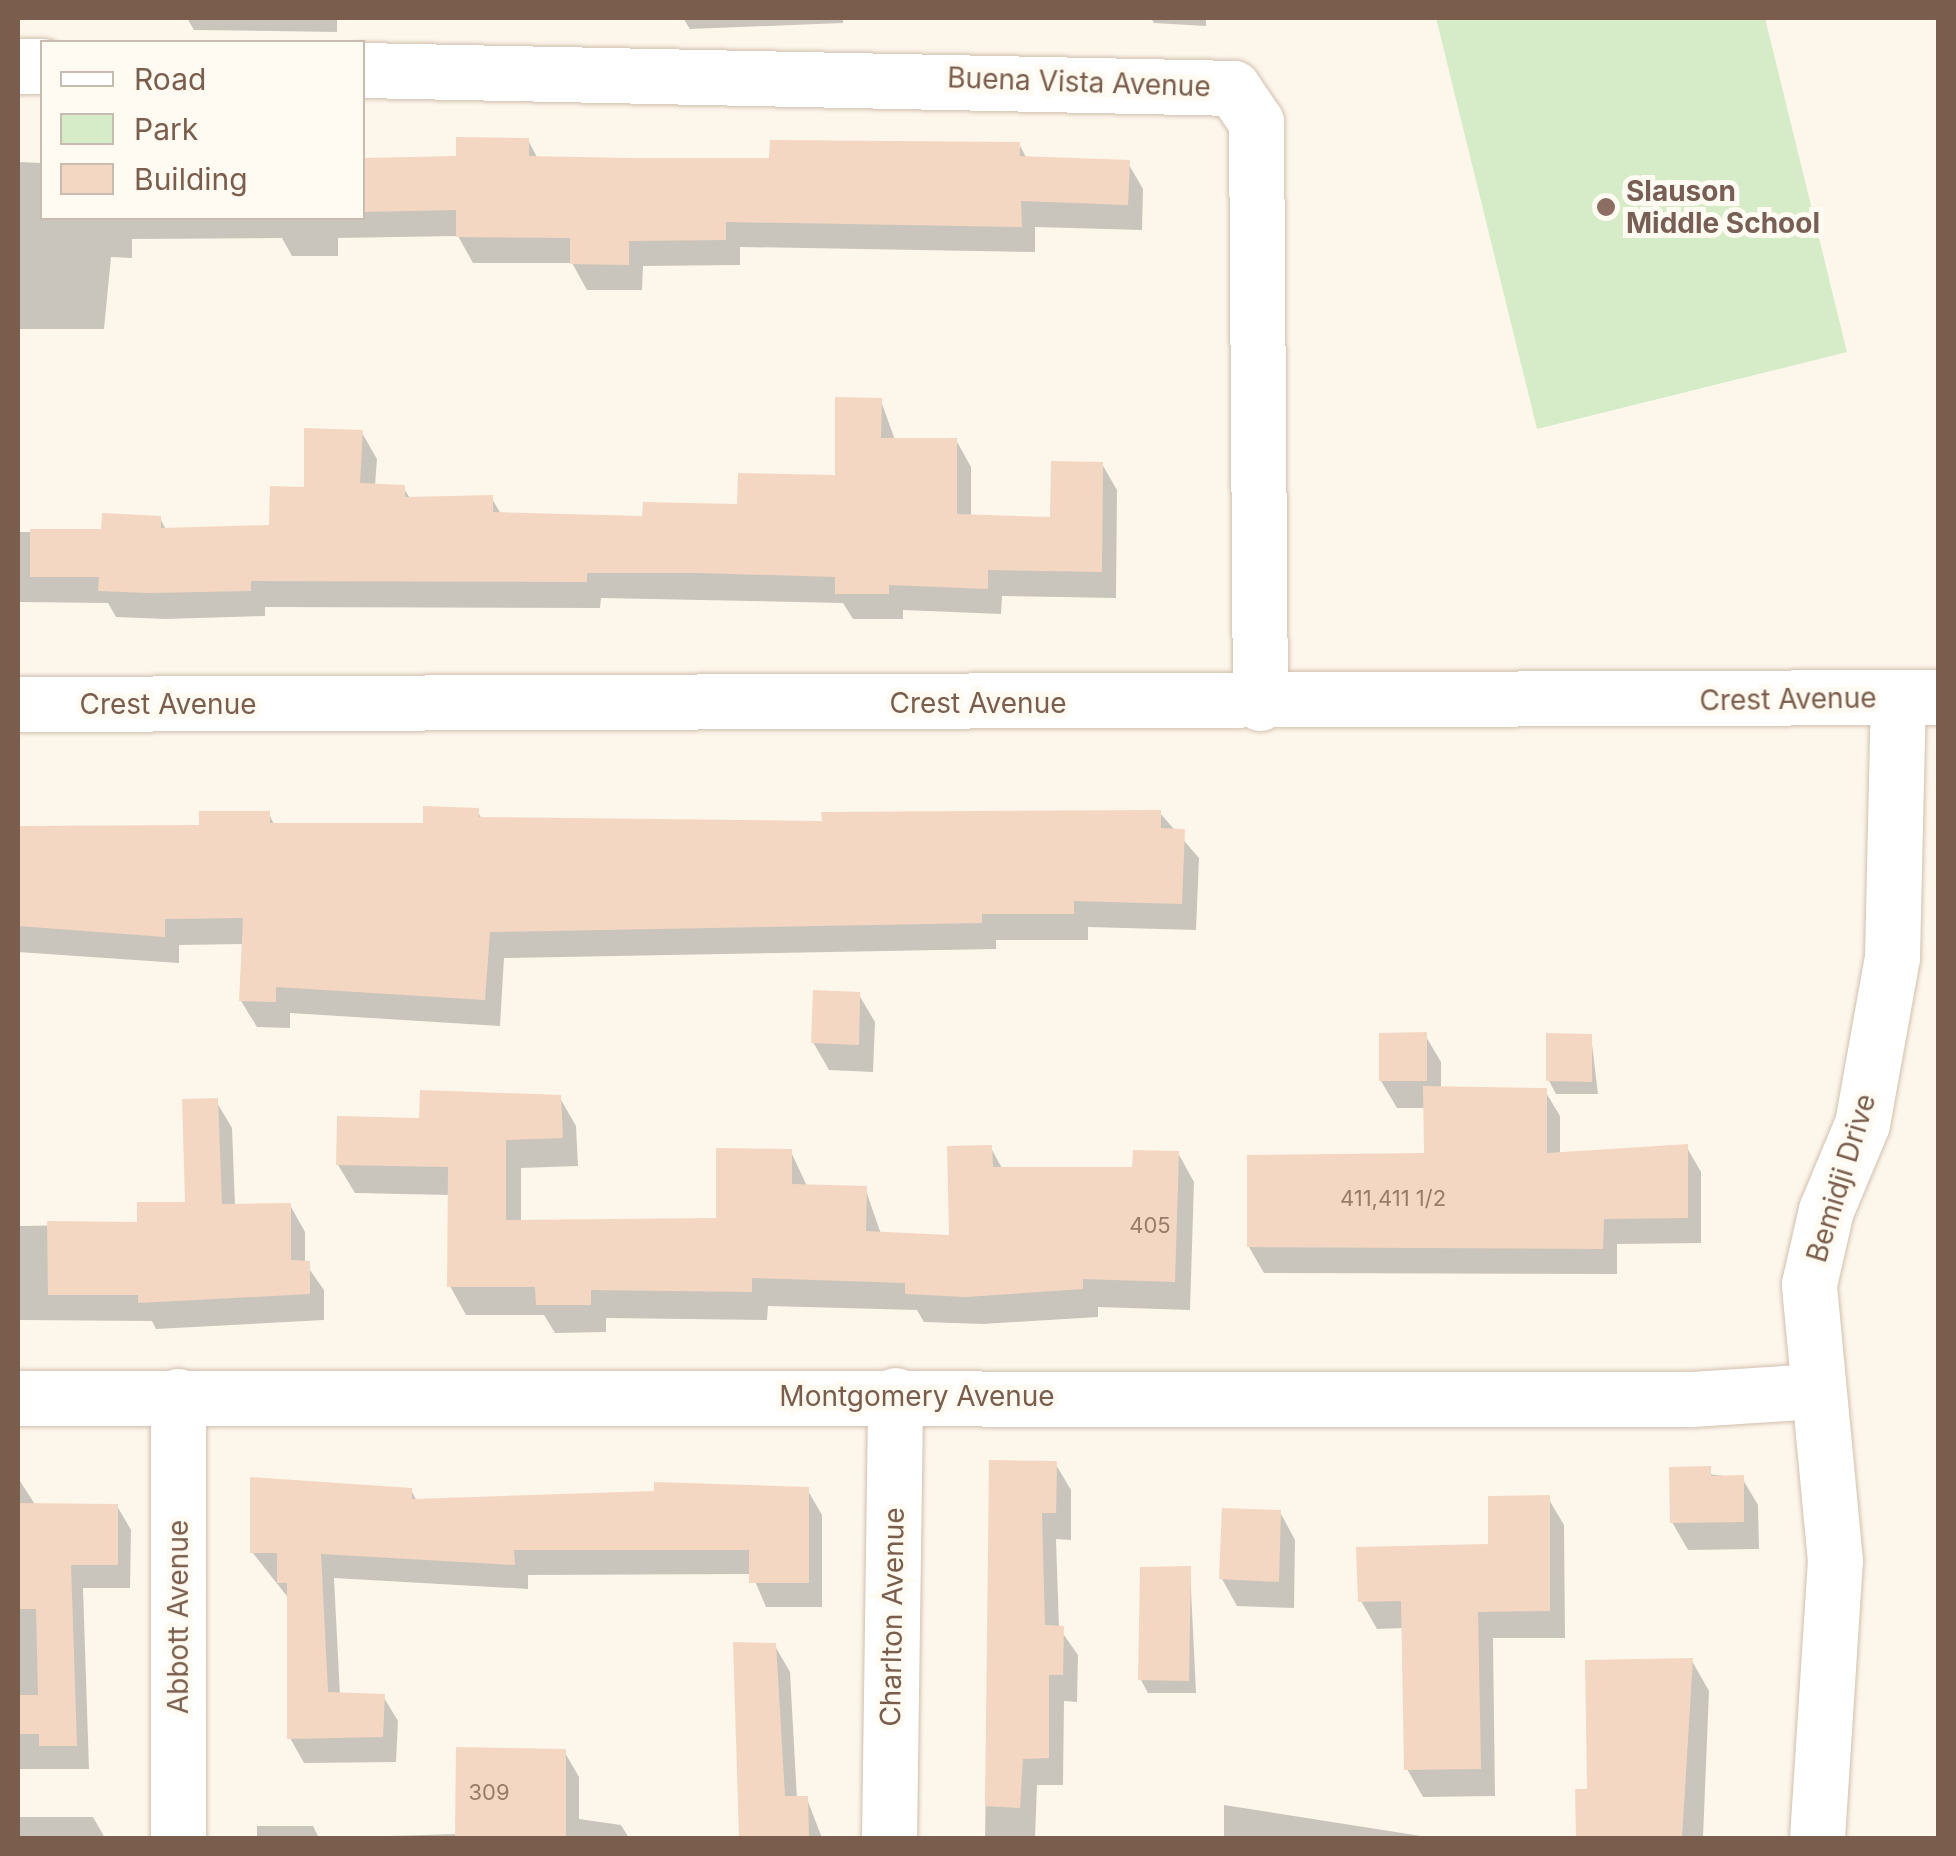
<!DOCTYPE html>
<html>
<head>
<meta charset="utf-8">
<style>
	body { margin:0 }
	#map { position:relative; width:1956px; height:1856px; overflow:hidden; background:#fdf7eb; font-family:Inter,sans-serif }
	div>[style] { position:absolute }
	.green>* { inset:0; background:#d6ecc8 }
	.shadow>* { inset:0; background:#0003 }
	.building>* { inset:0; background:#f4d7c2 }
	.roads { filter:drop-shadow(0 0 2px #d1bfaf) drop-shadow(0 0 2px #d1bfaf) }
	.minor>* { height:55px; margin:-27.5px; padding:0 27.5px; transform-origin:27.5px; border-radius:27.5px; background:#fff }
	.dots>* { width:28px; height:28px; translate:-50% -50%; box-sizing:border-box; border:5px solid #fffaf2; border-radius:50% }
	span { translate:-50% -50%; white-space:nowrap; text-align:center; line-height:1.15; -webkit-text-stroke:10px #fffaf2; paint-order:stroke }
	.number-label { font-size:22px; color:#987c6a }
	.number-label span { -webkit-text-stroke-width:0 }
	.street-label { font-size:28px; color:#7a5d4c }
	.education-label { font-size:28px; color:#785e54; font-weight:700 }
	.left { translate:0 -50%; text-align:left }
	.frame { position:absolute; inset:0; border:20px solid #7a5d4c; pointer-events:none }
	.legend { position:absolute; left:40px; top:40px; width:325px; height:180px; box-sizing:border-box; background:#fffaf2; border:2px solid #cabbb0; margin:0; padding:12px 18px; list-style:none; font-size:30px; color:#7a5d4c }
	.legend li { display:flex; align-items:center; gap:20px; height:50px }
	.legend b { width:50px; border:2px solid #cabbb0 }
</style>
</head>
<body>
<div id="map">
	<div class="green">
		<i style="clip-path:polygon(1436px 18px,1765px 18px,1847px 352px,1537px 429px)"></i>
	</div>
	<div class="shadow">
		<i style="clip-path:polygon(187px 18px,337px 18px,337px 32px,194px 30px)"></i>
		<i style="clip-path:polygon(683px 18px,843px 18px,843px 23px,690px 29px)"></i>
		<i style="clip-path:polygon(1151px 18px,1206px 18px,1206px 26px,1154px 23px)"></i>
		<i style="clip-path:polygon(528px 140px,538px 159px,772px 160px,1019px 144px,1027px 159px,1128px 163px,1143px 189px,1142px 230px,1035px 227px,1035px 252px,740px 247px,740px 265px,643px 266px,642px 290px,587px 290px,572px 263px,473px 263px,458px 236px,338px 238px,338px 256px,292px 256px,282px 238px,132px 239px,132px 258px,111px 257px,104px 329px,18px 329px,18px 162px,42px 163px,42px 218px,362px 218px,362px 159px,459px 158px)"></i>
		<i style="clip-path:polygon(881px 401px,895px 440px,956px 440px,971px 467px,971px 517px,1052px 519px,1102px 464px,1117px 490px,1116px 598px,1002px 596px,1001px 614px,903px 610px,903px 619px,853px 619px,843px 603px,601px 598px,600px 608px,265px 607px,265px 616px,165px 619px,116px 617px,108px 603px,18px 602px,18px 532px,103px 532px,160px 518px,166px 530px,272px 527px,362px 433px,377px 459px,375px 486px,403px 487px,411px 500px,491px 497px,501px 514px,645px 519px,739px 507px,838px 478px)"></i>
		<i style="clip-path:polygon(477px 811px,482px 819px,824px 823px,1160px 813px,1199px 858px,1196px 930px,1088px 927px,1088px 940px,996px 940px,996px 949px,504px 958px,500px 1026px,290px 1013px,290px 1028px,257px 1027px,241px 1001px,244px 944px,179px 945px,179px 963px,18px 952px,18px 828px,201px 828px,269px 814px,275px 826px,425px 825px)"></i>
		<i style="clip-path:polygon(859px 995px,875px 1022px,873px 1072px,829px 1070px,813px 1042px)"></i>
		<i style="clip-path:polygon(1425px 1035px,1441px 1062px,1441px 1089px,1545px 1091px,1560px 1116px,1560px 1155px,1686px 1146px,1701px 1172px,1701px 1243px,1617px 1244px,1617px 1274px,1264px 1273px,1249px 1247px,1427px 1155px,1426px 1108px,1397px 1108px,1381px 1081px)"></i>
		<i style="clip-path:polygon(1591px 1036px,1598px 1094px,1556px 1094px,1549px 1081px)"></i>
		<i style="clip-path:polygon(560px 1098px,576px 1126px,578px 1166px,521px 1168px,521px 1223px,718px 1220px,791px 1152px,807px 1186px,865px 1188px,881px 1234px,952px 1238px,991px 1148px,1003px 1170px,1135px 1169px,1178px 1153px,1194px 1182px,1190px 1310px,1098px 1307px,1098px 1317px,983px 1324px,924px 1322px,917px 1310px,768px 1306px,767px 1320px,606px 1318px,606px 1332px,555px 1333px,544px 1315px,466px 1315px,450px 1286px,450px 1195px,355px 1193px,338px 1165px,421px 1120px)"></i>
		<i style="clip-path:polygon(216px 1101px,232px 1128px,235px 1206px,290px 1205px,305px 1232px,305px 1263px,324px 1290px,324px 1320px,156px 1329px,152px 1321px,18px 1320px,18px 1226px,140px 1224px,188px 1204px)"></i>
		<i style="clip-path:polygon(991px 1462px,1055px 1463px,1071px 1490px,1071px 1540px,1056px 1539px,1059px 1628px,1078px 1655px,1077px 1702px,1064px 1701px,1063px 1785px,1037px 1785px,1035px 1838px,985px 1838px)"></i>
		<i style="clip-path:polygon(1672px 1470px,1742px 1478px,1758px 1505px,1759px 1549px,1688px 1550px,1672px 1522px)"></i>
		<i style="clip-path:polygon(18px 1478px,36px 1506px,117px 1506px,131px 1530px,130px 1588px,83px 1588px,89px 1769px,18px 1769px)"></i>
		<i style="clip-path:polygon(807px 1489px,822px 1515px,822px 1607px,766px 1607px,752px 1574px,528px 1575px,528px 1589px,334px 1578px,340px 1695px,383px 1696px,398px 1721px,396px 1762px,304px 1763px,290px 1738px,290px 1600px,252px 1552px,411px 1490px,417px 1501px)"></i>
		<i style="clip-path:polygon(1548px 1498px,1564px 1525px,1565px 1638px,1493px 1638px,1495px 1796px,1423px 1797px,1407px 1769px,1404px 1628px,1377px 1629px,1361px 1601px,1490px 1546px)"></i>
		<i style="clip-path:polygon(1280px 1512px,1295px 1540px,1294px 1608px,1237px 1606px,1222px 1579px)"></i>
		<i style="clip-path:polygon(1190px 1569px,1196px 1693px,1148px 1693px,1141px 1680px)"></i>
		<i style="clip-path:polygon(736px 1645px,775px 1646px,790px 1672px,797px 1799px,807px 1799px,822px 1838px,742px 1838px)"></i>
		<i style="clip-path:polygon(1692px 1661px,1709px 1691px,1703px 1838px,1578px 1838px,1578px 1791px,1589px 1791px)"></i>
		<i style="clip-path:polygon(564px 1751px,579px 1777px,579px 1819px,621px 1825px,629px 1838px,257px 1838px,257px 1826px,313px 1826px,319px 1838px,457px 1834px)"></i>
		<i style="clip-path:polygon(1224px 1805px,1421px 1836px,1422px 1838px,1224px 1838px)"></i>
		<i style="clip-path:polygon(18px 1817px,93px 1817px,105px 1838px,18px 1838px)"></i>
	</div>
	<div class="building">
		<i style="clip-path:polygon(456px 137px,529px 138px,529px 156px,629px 158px,769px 158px,770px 140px,1020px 142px,1020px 156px,1130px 160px,1128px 205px,1021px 201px,1022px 227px,726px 222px,726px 240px,629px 241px,629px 265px,570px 264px,570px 238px,456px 237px,456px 210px,362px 212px,362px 158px,456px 156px)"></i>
		<i style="clip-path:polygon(835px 397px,882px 398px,881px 438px,957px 438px,957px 514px,1050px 517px,1051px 461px,1103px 462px,1102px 572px,988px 570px,988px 589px,889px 585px,889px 594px,835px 594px,835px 577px,699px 573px,587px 573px,587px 582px,251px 581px,251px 591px,149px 593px,98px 591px,99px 577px,30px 577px,30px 529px,101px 529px,102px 513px,161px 516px,161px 528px,269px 525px,270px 486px,304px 487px,304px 428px,363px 430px,360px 483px,405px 485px,405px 497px,493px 495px,493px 512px,642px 516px,643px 502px,737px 504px,738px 473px,835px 475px)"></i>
		<i style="clip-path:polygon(423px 806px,479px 808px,479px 817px,822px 821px,821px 812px,1161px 810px,1161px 828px,1185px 829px,1182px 904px,1074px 901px,1074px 914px,982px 914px,982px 923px,490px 932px,485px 1000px,276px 987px,276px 1002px,239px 1001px,243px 918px,165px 919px,165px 937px,18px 926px,18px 826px,199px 825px,199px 811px,270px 811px,270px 823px,423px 823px)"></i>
		<i style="clip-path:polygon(813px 990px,860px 992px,859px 1045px,811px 1043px)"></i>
		<i style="clip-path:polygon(1427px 1032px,1427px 1081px,1379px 1081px,1379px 1033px)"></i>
		<i style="clip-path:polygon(1546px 1033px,1592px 1034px,1592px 1082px,1546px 1081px)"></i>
		<i style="clip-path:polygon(1423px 1086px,1547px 1088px,1547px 1153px,1688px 1144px,1688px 1218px,1604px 1219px,1603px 1249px,1247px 1247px,1247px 1155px,1424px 1153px)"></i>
		<i style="clip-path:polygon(420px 1090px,561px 1095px,563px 1138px,506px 1140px,506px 1220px,716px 1218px,716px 1148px,792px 1149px,792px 1184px,867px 1186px,866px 1231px,949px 1235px,947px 1146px,992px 1145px,993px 1167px,1132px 1167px,1133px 1150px,1179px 1151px,1175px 1282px,1083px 1279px,1083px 1289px,966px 1297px,905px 1294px,905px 1283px,752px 1278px,752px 1292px,591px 1290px,591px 1305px,536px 1305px,535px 1287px,447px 1287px,448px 1167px,336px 1165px,337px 1116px,419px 1118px)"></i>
		<i style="clip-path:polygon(218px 1098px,222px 1204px,291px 1203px,291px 1260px,310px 1261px,310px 1294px,138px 1303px,138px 1295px,48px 1295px,47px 1221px,137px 1222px,137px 1202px,185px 1202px,182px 1099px)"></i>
		<i style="clip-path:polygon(989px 1460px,1057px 1461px,1056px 1513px,1042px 1513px,1045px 1625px,1064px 1626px,1063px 1675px,1049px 1675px,1049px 1758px,1023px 1759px,1020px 1808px,985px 1806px)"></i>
		<i style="clip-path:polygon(1711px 1466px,1711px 1476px,1744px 1475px,1744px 1522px,1670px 1523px,1669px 1467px)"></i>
		<i style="clip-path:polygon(250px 1477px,412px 1488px,412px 1499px,654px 1491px,654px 1482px,809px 1487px,809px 1583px,749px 1583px,749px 1550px,514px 1550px,515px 1565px,321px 1554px,328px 1692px,385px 1694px,383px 1737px,287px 1739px,287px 1583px,277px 1583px,277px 1553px,250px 1553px)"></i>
		<i style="clip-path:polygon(1550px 1495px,1550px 1611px,1478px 1612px,1481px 1769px,1404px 1770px,1401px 1601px,1358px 1602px,1356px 1547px,1488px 1544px,1488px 1496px)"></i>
		<i style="clip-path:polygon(18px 1503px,118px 1504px,118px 1565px,71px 1565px,77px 1746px,39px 1746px,39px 1734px,18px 1734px,18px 1695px,38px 1695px,36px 1609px,18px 1609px)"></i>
		<i style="clip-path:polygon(1222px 1508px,1281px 1510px,1279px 1582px,1219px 1579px)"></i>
		<i style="clip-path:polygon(1191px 1566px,1189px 1681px,1138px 1680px,1140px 1567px)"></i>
		<i style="clip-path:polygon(733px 1642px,776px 1643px,785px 1796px,808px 1796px,809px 1838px,739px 1838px)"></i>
		<i style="clip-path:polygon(1693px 1658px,1682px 1838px,1576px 1838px,1575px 1789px,1587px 1789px,1585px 1660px)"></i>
		<i style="clip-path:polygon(456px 1747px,566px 1749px,566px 1838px,455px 1838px)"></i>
	</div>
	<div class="roads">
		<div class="minor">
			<i style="left:18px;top:66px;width:24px"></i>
			<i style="left:362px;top:70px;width:871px;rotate:1.18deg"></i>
			<i style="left:1233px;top:88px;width:41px;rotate:55.9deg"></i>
			<i style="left:1256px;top:122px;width:581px;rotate:89.61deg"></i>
			<i style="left:18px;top:704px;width:1920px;rotate:-0.21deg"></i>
			<i style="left:178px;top:1396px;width:442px;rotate:90deg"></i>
			<i style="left:18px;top:1398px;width:1674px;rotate:0.03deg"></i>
			<i style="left:1692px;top:1399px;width:124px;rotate:-3.7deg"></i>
			<i style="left:889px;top:1838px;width:443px;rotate:-89.2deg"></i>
			<i style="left:1817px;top:1838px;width:278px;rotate:-86.3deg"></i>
			<i style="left:1835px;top:1561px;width:278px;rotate:-95.4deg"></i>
			<i style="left:1809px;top:1284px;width:76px;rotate:-77.1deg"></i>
			<i style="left:1826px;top:1210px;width:93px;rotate:-67.3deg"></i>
			<i style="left:1862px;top:1124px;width:170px;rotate:-79.8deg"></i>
			<i style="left:1892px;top:957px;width:259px;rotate:-88.7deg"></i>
		</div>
	</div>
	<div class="dots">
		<i style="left:1606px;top:207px;background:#8d6e63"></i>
	</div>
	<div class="number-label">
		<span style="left:1393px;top:1199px">411,411 1/2</span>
		<span style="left:1150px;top:1226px">405</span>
		<span style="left:489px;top:1793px">309</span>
	</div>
	<div class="street-label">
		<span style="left:1079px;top:82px;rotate:2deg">Buena Vista Avenue</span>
		<span style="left:1788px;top:699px;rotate:-1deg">Crest Avenue</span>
		<span style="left:978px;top:703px">Crest Avenue</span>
		<span style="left:168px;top:704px">Crest Avenue</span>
		<span style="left:1841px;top:1178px;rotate:-73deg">Bemidji Drive</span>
		<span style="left:917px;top:1396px">Montgomery Avenue</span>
		<span style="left:178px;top:1617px;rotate:-90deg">Abbott Avenue</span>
		<span style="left:892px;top:1617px;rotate:-89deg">Charlton Avenue</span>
	</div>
	<div class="education-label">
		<span class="left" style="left:1626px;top:207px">Slauson<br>Middle School</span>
	</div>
	<div class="frame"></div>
	<ul class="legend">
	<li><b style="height:12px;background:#fff"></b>Road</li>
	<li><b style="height:28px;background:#d6ecc8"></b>Park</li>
	<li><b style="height:28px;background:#f4d7c2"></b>Building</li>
	</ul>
</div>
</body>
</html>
